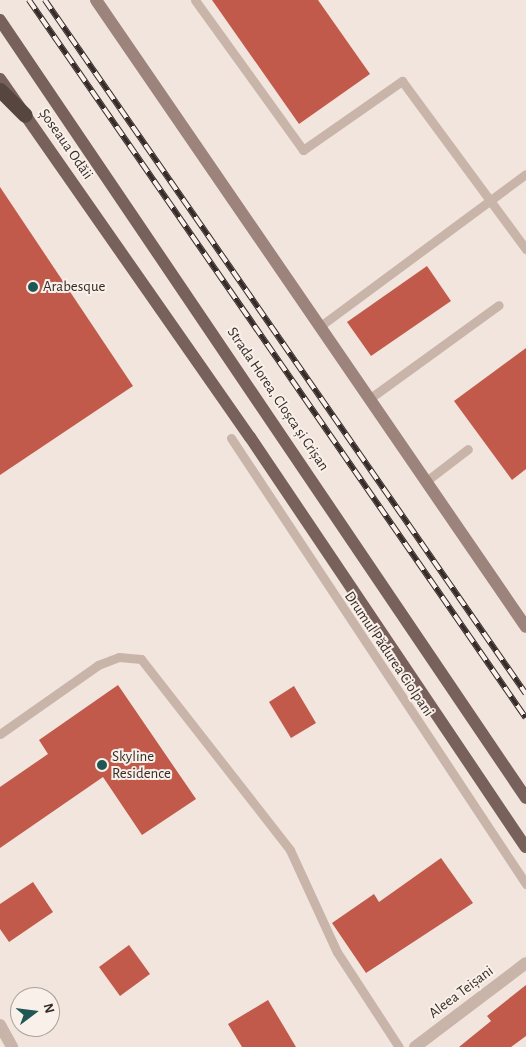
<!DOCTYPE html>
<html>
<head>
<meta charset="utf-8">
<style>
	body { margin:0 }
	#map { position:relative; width:526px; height:1047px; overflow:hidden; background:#f1e5dd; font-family:"Alegreya Sans",sans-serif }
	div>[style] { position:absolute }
	.building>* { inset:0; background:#c15a4b }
	.lane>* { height:9px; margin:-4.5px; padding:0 4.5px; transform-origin:4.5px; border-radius:4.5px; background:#c9b4a9 }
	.street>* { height:12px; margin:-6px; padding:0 6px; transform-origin:6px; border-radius:6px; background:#c9b4a9 }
	.secondary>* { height:12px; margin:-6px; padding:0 6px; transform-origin:6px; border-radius:6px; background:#9c837b }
	.primary>* { height:12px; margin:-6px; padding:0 6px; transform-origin:6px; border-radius:6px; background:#78615a }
	.highway>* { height:15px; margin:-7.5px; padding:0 7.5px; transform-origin:7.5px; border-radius:7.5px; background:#574540 }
	.rail>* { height:5.5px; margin-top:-2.75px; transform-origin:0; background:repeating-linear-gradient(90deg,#f9f0e9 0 11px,#362b29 0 22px); box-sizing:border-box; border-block:1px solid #362b29 }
	.dots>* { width:14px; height:14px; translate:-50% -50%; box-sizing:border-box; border:2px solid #f9f0e9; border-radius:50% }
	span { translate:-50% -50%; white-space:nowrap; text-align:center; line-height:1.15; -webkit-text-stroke:4px #f9f0e9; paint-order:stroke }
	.street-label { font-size:15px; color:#362b29 }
	.poi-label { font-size:15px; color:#362b29 }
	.left { translate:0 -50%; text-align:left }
	.north { position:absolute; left:10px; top:987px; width:50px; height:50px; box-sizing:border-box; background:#f9f0e9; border:1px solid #aba19c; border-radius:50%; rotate:75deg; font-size:14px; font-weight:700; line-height:20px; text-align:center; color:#362b29 }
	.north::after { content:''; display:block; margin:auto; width:18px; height:22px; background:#205654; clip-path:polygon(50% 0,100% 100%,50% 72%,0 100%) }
</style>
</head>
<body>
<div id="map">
	<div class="building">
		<i style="clip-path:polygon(212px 0,318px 0,370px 74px,299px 124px)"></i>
		<i style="clip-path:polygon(0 187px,133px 386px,0 475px)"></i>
		<i style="clip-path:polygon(427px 266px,451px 301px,371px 356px,347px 322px)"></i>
		<i style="clip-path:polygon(526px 348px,526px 469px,512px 480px,454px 401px)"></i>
		<i style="clip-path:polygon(118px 685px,196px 799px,142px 835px,103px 777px,0 848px,0 787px,48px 754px,39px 740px)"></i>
		<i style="clip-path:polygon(294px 686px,316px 723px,291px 738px,269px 702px)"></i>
		<i style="clip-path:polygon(441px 858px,473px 903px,366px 973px,332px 923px,374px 894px,379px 902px)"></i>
		<i style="clip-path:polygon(33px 882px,53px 912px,9px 942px,0 929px,0 904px)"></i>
		<i style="clip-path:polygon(129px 945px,150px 974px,120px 996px,99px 967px)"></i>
		<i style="clip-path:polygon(526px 985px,526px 1036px,511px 1047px,459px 1047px,491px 1021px,487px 1016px)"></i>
		<i style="clip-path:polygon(268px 1000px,296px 1047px,242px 1047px,228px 1024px)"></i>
	</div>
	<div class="lane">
		<i style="left:195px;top:0;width:185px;rotate:54.2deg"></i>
		<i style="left:303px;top:150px;width:121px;rotate:-34.9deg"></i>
		<i style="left:402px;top:81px;width:209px;rotate:53.6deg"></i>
		<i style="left:319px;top:327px;width:257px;rotate:-36.5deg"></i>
		<i style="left:369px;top:399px;width:160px;rotate:-35.9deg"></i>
		<i style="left:231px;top:438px;width:535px;rotate:56.52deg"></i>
		<i style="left:425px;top:482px;width:54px;rotate:-37.5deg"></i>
		<i style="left:0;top:734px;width:120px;rotate:-35.1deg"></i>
		<i style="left:98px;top:665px;width:22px;rotate:-21deg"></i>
		<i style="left:119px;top:657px;width:22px;rotate:5deg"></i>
		<i style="left:141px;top:659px;width:242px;rotate:52deg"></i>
		<i style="left:290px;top:850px;width:112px;rotate:65.3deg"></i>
		<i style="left:337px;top:952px;width:113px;rotate:56.9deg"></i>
	</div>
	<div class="street">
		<i style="left:0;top:1025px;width:25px;rotate:61deg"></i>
		<i style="left:415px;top:1047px;width:139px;rotate:-37.1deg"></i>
	</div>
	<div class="secondary">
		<i style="left:96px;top:0;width:760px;rotate:55.56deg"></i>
	</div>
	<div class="primary">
		<i style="left:0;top:20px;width:939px;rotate:55.94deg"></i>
		<i style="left:0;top:79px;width:437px;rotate:55.1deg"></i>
		<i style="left:250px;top:437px;width:494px;rotate:56.1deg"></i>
	</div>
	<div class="highway">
		<i style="left:0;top:90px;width:35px;rotate:45deg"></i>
	</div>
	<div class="rail">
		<i style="left:29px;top:0;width:873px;rotate:55.31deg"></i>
		<i style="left:45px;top:0;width:844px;rotate:55.27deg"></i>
	</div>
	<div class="dots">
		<i style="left:33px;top:287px;background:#205654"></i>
		<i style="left:102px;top:765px;background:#205654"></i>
	</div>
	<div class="street-label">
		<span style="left:66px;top:144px;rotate:55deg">Șoseaua Odăii</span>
		<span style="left:278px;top:399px;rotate:56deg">Strada Horea, Cloșca și Crișan</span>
		<span style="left:389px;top:654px;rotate:56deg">Drumul Pădurea Ciolpani</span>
		<span style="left:461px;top:992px;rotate:-37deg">Aleea Teișani</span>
	</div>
	<div class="poi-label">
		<span class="left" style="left:43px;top:287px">Arabesque</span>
		<span class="left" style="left:112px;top:765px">Skyline<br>Residence</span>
	</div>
	<div class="north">N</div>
</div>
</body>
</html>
